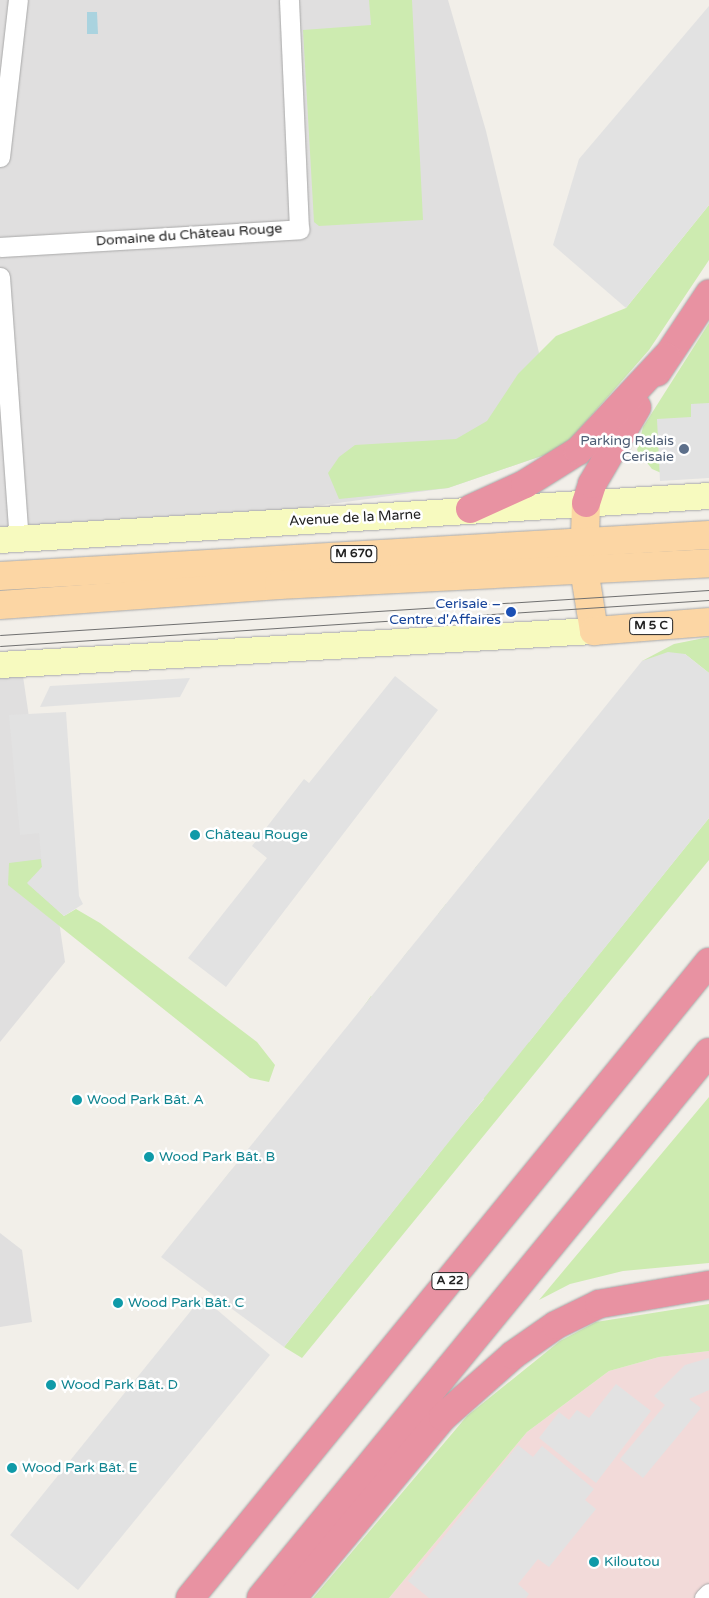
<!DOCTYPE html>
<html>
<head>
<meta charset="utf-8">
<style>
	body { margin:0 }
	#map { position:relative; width:709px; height:1598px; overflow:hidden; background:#f2efe9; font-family:"Varela Round",sans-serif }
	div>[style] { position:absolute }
	.residential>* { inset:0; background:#e0dfdf }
	.commercial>* { inset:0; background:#f2dad9 }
	.grass>* { inset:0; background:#cdebb0 }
	.parking>* { inset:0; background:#e2e2e2 }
	.water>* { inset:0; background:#aad3df }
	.roads { filter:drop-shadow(0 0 1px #a9a9a9) drop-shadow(0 0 1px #a9a9a9) }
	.street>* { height:19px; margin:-9.5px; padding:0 9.5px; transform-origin:9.5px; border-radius:9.5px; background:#fff }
	.secondary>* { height:26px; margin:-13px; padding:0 13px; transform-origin:13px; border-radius:13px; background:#f7fabf }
	.primary>* { height:28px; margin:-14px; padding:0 14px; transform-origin:14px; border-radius:14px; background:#fcd6a4 }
	.highway>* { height:28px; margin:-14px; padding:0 14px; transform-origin:14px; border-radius:14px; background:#e892a2 }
	.tram>* { height:1px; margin:-0.5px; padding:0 0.5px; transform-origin:0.5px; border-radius:0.5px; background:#707070 }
	.dots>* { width:14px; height:14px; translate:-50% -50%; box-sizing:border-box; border:2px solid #fff; border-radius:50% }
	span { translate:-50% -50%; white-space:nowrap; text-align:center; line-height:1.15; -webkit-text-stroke:5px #fff; paint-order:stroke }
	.shield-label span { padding:1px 4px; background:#fff; border:1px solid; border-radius:4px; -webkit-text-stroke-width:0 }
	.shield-label { font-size:12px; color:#222; font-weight:700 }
	.street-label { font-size:14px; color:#222 }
	.service-label { font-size:14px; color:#4e5e75 }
	.right { translate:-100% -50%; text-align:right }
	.transit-label { font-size:14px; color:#164399 }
	.culture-label { font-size:14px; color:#0d838f }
	.left { translate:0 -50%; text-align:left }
</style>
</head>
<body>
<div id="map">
	<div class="residential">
		<i style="clip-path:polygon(0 0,448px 0,486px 131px,562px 449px,448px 488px,0 549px)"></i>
		<i style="clip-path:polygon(20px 656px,65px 962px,0 1042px,0 657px)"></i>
		<i style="clip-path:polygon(0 1233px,22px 1250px,32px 1322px,0 1327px)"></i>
	</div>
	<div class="commercial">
		<i style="clip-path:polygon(709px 1351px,709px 1598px,389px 1598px,527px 1432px,609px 1371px,659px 1357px)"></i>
	</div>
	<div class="grass">
		<i style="clip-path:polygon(369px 0,412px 0,423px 220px,319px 226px,314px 222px,303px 30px,371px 25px)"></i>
		<i style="clip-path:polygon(709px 205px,709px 260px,649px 350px,562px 449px,448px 488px,339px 499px,328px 473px,339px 457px,355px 445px,456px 439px,487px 421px,518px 374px,556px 336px,626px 308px)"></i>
		<i style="clip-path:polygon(709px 323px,709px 478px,673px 478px,652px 469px,637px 450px,643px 427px)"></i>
		<i style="clip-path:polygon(709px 637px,709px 673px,685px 654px,642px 661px,674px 644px)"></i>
		<i style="clip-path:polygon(709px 818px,709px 860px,302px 1358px,284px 1347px,343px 1273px,223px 1181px,230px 1172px,352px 1262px,377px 1231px,258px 1138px,265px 1129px,386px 1220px,411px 1188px,299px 1086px,420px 1178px,448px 1142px,329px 1050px,337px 1040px,456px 1132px,484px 1099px,364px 1006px,371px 996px,492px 1087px,402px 959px,409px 950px,529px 1042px,556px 1008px,438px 914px,446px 904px,565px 997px,593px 962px,475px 868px,483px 859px,601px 952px)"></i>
		<i style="clip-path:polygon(41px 859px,42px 867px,28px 884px,64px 916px,76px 909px,100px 923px,257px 1042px,275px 1065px,269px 1082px,250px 1078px,8px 885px,9px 863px)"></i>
		<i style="clip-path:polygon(709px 1097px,709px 1263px,623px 1271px,570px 1284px,539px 1300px)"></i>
		<i style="clip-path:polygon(709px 1304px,709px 1351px,659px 1357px,609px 1371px,527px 1432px,389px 1598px,313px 1598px,467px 1416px,560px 1341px,596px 1322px)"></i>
	</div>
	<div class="parking">
		<i style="clip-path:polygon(709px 6px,709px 205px,626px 308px,553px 245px,579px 159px)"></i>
		<i style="clip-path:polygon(709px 403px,709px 478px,660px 481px,657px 419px,691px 417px,691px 404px)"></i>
		<i style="clip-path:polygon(668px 652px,685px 654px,709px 673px,709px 818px,284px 1347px,161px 1257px,642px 661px)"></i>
		<i style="clip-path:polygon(395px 676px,438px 710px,226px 987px,188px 958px,267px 858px,252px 846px,304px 779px,309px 783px)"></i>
		<i style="clip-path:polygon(190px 678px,180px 697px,40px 707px,50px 686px)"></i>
		<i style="clip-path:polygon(66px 712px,79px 896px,83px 904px,64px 916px,27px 883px,42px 867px,39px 833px,20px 835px,9px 715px)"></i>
		<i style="clip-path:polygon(202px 1297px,270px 1355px,78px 1590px,10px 1535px)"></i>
		<i style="clip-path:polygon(709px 1358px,709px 1390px,689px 1399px,701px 1408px,643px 1478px,620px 1459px,665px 1405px,654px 1396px,685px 1365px)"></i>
		<i style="clip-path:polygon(616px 1384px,651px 1411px,596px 1483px,539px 1438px,559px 1412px,569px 1420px,577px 1410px,589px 1418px)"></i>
		<i style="clip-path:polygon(518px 1445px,533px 1457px,542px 1446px,594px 1489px,585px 1500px,596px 1509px,549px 1567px,538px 1559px,518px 1584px,529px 1594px,526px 1598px,429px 1598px,408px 1581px)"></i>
	</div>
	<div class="water">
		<i style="clip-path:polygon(87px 12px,97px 12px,98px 34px,87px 34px)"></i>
	</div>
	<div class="roads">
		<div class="street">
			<i style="left:0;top:157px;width:158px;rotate:-83.5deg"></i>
			<i style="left:0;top:247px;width:300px;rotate:-3.4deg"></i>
			<i style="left:299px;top:229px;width:229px;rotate:-92.5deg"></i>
			<i style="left:0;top:277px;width:263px;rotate:85.9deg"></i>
			<i style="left:704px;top:1598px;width:7px;rotate:-45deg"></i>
		</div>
		<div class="secondary">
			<i style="left:0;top:540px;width:710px;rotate:-3.55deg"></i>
			<i style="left:0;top:665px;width:595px;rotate:-3.28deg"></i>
		</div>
		<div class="primary">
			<i style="left:586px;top:503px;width:66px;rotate:91.7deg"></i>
			<i style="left:584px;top:569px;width:63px;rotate:80.8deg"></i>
			<i style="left:594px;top:631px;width:115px;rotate:-4.5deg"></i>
			<i style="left:0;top:576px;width:710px;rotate:-3.31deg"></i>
			<i style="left:0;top:605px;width:280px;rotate:-4.1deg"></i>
			<i style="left:279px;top:585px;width:431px;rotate:-2.9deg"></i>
		</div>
		<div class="highway">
			<i style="left:657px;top:372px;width:94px;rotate:-56.3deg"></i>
			<i style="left:586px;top:503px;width:20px;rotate:-72deg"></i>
			<i style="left:592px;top:484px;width:89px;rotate:-59.7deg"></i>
			<i style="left:470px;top:509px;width:60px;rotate:-24.4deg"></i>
			<i style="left:525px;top:484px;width:62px;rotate:-31.9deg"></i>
			<i style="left:578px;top:451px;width:129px;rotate:-46.9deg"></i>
			<i style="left:190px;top:1598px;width:821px;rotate:-50.78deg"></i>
			<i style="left:261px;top:1598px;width:706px;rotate:-50.63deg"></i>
			<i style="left:292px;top:1598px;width:236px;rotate:-50.2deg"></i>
			<i style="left:443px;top:1417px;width:94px;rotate:-41.5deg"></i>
			<i style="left:513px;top:1355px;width:52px;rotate:-34.9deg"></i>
			<i style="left:556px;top:1325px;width:48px;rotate:-26deg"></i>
			<i style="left:599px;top:1304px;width:112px;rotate:-9.8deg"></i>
		</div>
	</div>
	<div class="tram">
		<i style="left:0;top:635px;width:710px;rotate:-3.63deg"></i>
		<i style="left:0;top:646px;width:710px;rotate:-3.71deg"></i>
	</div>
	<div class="dots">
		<i style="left:684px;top:449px;background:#5c6f8a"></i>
		<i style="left:511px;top:612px;background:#1a4fb4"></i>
		<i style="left:195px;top:835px;background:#0f9aa8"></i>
		<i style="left:77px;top:1100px;background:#0f9aa8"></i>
		<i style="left:149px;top:1157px;background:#0f9aa8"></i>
		<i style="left:118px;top:1303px;background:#0f9aa8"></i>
		<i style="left:51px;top:1385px;background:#0f9aa8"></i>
		<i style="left:12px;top:1468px;background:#0f9aa8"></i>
		<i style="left:594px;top:1562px;background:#0f9aa8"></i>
	</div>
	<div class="shield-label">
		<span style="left:354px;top:554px">M 670</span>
		<span style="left:651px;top:626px">M 5 C</span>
		<span style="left:450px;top:1281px">A 22</span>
	</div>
	<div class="street-label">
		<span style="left:189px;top:235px;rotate:-4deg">Domaine du Château Rouge</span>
		<span style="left:355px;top:518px;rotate:-3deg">Avenue de la Marne</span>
	</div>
	<div class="service-label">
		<span class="right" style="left:674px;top:449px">Parking Relais<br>Cerisaie</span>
	</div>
	<div class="transit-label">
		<span class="right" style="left:501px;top:612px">Cerisaie –<br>Centre d'Affaires</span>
	</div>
	<div class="culture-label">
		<span class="left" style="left:205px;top:835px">Château Rouge</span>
		<span class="left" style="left:87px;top:1100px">Wood Park Bât. A</span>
		<span class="left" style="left:159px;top:1157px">Wood Park Bât. B</span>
		<span class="left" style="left:128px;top:1303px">Wood Park Bât. C</span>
		<span class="left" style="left:61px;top:1385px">Wood Park Bât. D</span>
		<span class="left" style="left:22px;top:1468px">Wood Park Bât. E</span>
		<span class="left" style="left:604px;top:1562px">Kiloutou</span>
	</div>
</div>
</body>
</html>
